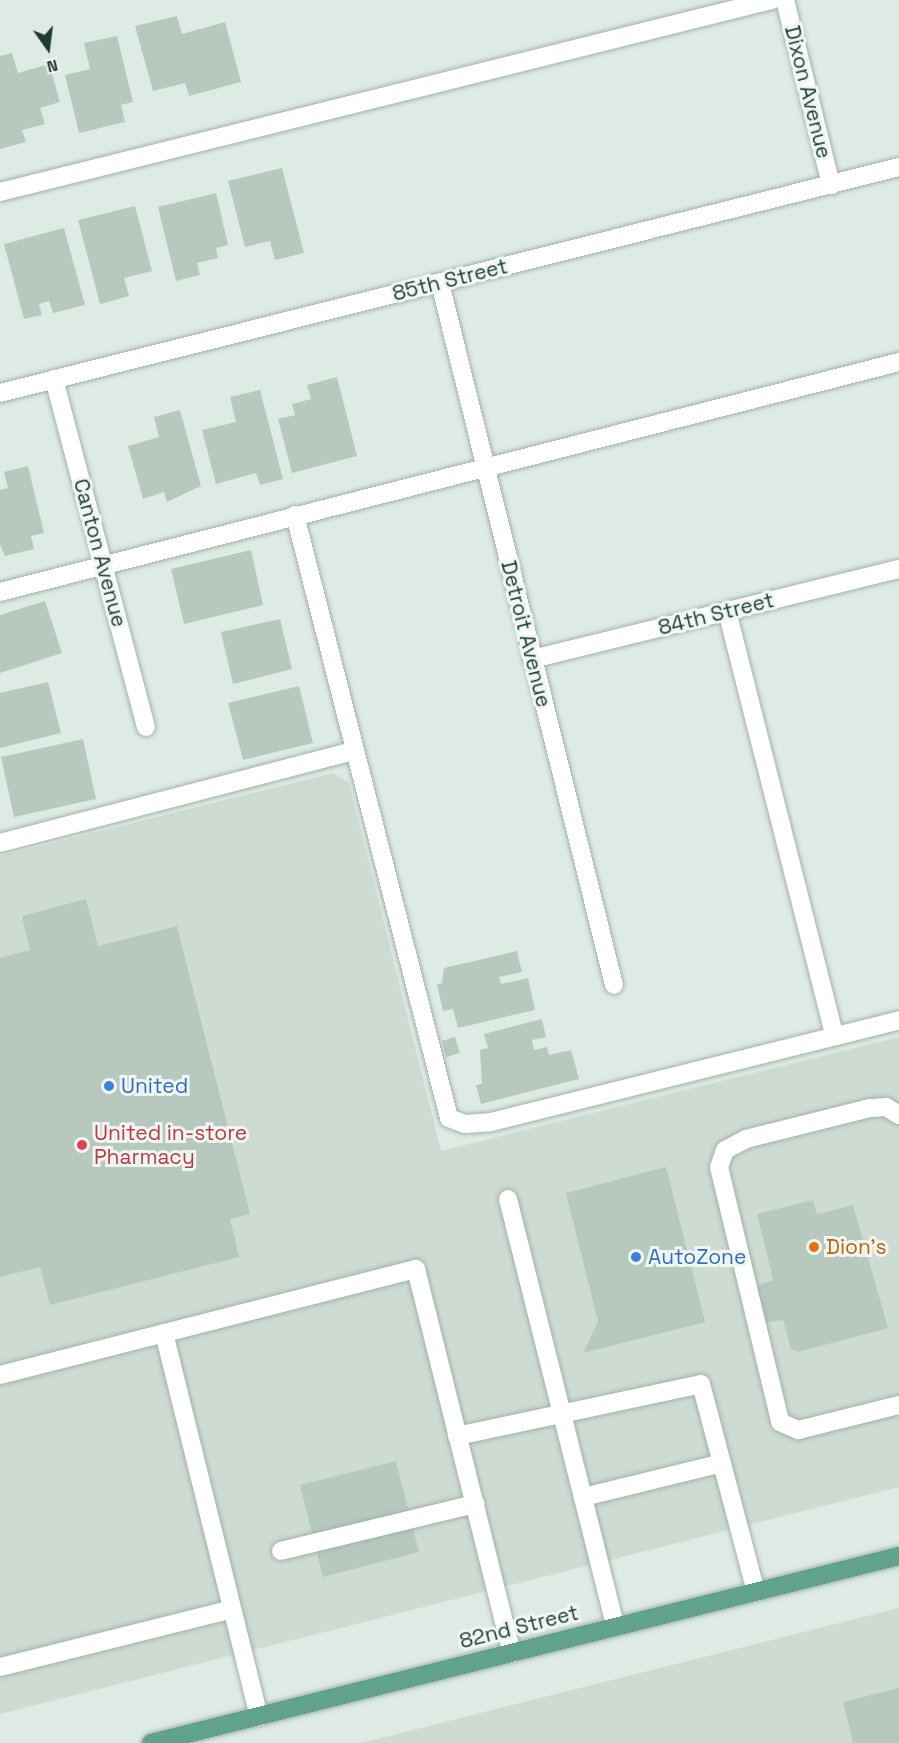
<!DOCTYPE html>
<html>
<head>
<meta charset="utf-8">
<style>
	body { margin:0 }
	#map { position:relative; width:899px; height:1743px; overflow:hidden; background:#deebe4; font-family:"Space Grotesk",sans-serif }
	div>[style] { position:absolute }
	.built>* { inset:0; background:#cddbd3 }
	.building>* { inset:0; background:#b7c9bf }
	.roads { filter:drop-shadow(0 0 2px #a1b3aa) drop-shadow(0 0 2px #a1b3aa) }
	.minor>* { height:18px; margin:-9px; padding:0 9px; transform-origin:9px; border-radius:9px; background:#fff }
	.major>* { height:18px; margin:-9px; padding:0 9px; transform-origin:9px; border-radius:9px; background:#60a38a }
	.dots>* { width:16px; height:16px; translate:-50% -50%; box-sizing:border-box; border:3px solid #eff7f2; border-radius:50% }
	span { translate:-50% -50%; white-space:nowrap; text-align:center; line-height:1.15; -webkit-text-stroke:6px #eff7f2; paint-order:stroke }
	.street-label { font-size:21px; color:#1f3b30 }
	.shop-label { font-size:21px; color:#366cbe }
	.left { translate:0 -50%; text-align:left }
	.health-label { font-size:21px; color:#be3a42 }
	.food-label { font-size:21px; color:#c56008 }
	.north { position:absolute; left:18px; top:18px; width:60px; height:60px; -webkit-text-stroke:4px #eff7f2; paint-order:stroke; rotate:166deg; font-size:16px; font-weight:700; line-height:24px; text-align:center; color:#1f3b30 }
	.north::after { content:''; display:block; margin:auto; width:21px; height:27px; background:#1f3b30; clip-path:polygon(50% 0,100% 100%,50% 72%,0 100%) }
</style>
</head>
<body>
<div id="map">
	<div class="built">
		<i style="clip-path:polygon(333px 773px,349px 783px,441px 1151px,899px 1037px,899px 1487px,0 1714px,0 856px)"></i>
		<i style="clip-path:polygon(899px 1608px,899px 1743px,361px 1743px)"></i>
	</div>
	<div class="building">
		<i style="clip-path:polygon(177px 16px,182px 34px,225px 22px,241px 82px,189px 96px,185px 83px,153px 91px,135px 26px)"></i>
		<i style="clip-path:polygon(117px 36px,133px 102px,121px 105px,125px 122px,79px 133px,65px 75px,90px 69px,84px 43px)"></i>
		<i style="clip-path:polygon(12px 53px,18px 73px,49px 64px,60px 102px,40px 108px,45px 124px,22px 130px,26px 142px,0 149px,0 56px)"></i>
		<i style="clip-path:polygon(282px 168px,304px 253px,275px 260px,270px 241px,245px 247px,228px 181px)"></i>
		<i style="clip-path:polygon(216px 193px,228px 245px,216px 248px,218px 258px,197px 263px,200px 275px,176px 281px,158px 207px)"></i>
		<i style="clip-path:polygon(135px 206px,152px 271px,124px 278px,129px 296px,100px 304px,78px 220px)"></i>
		<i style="clip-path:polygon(64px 228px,85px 305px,53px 313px,49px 301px,39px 304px,42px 315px,24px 319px,4px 244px)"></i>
		<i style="clip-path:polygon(337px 377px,357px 456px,292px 473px,278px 419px,295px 415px,292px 404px,311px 399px,307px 385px)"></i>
		<i style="clip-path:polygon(260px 390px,283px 479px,260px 485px,256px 473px,216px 484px,202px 430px,236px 422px,230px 397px)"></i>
		<i style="clip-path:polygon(180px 410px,201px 486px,167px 502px,164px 492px,143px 499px,128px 446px,159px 437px,154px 417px)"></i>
		<i style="clip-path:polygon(28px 466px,44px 533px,31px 536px,34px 549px,5px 556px,0 544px,0 490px,8px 488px,4px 472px)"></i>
		<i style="clip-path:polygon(251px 550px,263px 605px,184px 624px,171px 569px)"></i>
		<i style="clip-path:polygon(45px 601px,62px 653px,0 673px,0 615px)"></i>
		<i style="clip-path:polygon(280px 619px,292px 669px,233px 684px,221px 632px)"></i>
		<i style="clip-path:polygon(48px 682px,61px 733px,0 748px,0 693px)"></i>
		<i style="clip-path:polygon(299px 686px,313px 743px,243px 760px,228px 703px)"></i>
		<i style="clip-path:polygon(83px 739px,96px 799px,14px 817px,1px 757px)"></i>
		<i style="clip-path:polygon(86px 899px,98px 946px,177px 926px,250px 1214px,230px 1219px,239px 1257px,50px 1305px,40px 1267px,0 1277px,0 958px,30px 950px,22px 916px)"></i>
		<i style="clip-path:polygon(517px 951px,522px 972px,499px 977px,501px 984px,528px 978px,535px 1010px,458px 1028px,453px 1009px,443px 1011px,437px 985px,442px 983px,444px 968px)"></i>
		<i style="clip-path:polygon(542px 1019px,546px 1037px,532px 1040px,534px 1050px,547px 1047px,549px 1055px,571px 1050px,579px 1079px,481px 1104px,476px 1085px,482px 1084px,480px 1050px,488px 1048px,484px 1034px)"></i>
		<i style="clip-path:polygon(455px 1037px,460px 1053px,446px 1057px,442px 1041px)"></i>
		<i style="clip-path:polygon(666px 1167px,705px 1322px,583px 1353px,598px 1321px,566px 1193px)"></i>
		<i style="clip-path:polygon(813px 1200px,817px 1214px,853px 1205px,888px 1328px,798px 1352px,791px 1349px,783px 1320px,759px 1323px,750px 1289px,773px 1280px,757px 1214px)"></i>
		<i style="clip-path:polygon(396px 1461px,419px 1552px,323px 1577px,300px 1485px)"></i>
		<i style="clip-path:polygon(899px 1688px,899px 1743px,853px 1743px,843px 1702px)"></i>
	</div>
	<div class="roads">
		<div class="minor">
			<i style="left:785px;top:0;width:191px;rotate:76deg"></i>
			<i style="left:0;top:192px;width:796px;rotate:-13.97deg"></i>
			<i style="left:440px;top:283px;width:723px;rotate:76.08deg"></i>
			<i style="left:54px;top:379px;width:360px;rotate:75.2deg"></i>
			<i style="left:0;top:393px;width:927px;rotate:-14.11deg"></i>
			<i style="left:295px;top:515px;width:622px;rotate:75.67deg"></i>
			<i style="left:449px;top:1118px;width:17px;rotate:21deg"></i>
			<i style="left:465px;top:1124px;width:26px;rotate:-4deg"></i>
			<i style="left:491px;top:1122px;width:421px;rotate:-14deg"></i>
			<i style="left:0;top:592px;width:928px;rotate:-14.35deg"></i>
			<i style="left:727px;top:611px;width:435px;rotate:75.8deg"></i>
			<i style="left:532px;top:659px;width:378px;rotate:-13.8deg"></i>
			<i style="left:0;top:843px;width:365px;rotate:-14.6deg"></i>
			<i style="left:899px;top:1115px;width:15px;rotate:-148deg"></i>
			<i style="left:886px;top:1107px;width:16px;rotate:176deg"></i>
			<i style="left:870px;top:1108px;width:128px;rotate:166deg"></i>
			<i style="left:746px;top:1139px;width:24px;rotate:152deg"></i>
			<i style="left:725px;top:1150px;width:18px;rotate:109deg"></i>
			<i style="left:719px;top:1167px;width:262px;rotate:76.5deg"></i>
			<i style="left:780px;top:1422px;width:20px;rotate:24deg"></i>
			<i style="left:798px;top:1430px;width:104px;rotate:-13.9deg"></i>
			<i style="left:508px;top:1199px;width:440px;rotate:75.9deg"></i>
			<i style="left:164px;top:1333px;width:395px;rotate:76.1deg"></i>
			<i style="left:0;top:1375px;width:429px;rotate:-14.3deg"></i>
			<i style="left:416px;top:1269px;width:396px;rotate:76deg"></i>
			<i style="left:457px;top:1436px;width:249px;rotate:-12deg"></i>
			<i style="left:701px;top:1384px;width:215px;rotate:75.2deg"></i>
			<i style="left:583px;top:1497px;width:143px;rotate:-13.7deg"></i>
			<i style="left:281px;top:1551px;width:200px;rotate:-13.6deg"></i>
			<i style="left:0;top:1667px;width:239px;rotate:-14deg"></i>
		</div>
		<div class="major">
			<i style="left:151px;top:1743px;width:771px;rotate:-14.04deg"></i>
		</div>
	</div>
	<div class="dots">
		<i style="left:109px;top:1086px;background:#3f7fe0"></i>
		<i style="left:82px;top:1145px;background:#e0444e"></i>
		<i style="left:814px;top:1247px;background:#e8710a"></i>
		<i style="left:636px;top:1257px;background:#3f7fe0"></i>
	</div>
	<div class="street-label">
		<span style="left:808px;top:92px;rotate:76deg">Dixon Avenue</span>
		<span style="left:450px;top:280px;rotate:-14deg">85th Street</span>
		<span style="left:100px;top:553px;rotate:75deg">Canton Avenue</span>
		<span style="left:716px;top:614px;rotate:-14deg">84th Street</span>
		<span style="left:526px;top:634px;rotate:76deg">Detroit Avenue</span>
		<span style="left:519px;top:1627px;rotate:-14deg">82nd Street</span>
	</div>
	<div class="shop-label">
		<span class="left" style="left:121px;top:1086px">United</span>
		<span class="left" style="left:648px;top:1257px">AutoZone</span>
	</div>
	<div class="health-label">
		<span class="left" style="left:94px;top:1145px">United in-store<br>Pharmacy</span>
	</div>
	<div class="food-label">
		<span class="left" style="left:826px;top:1247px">Dion's</span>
	</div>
	<div class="north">N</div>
</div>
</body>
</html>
